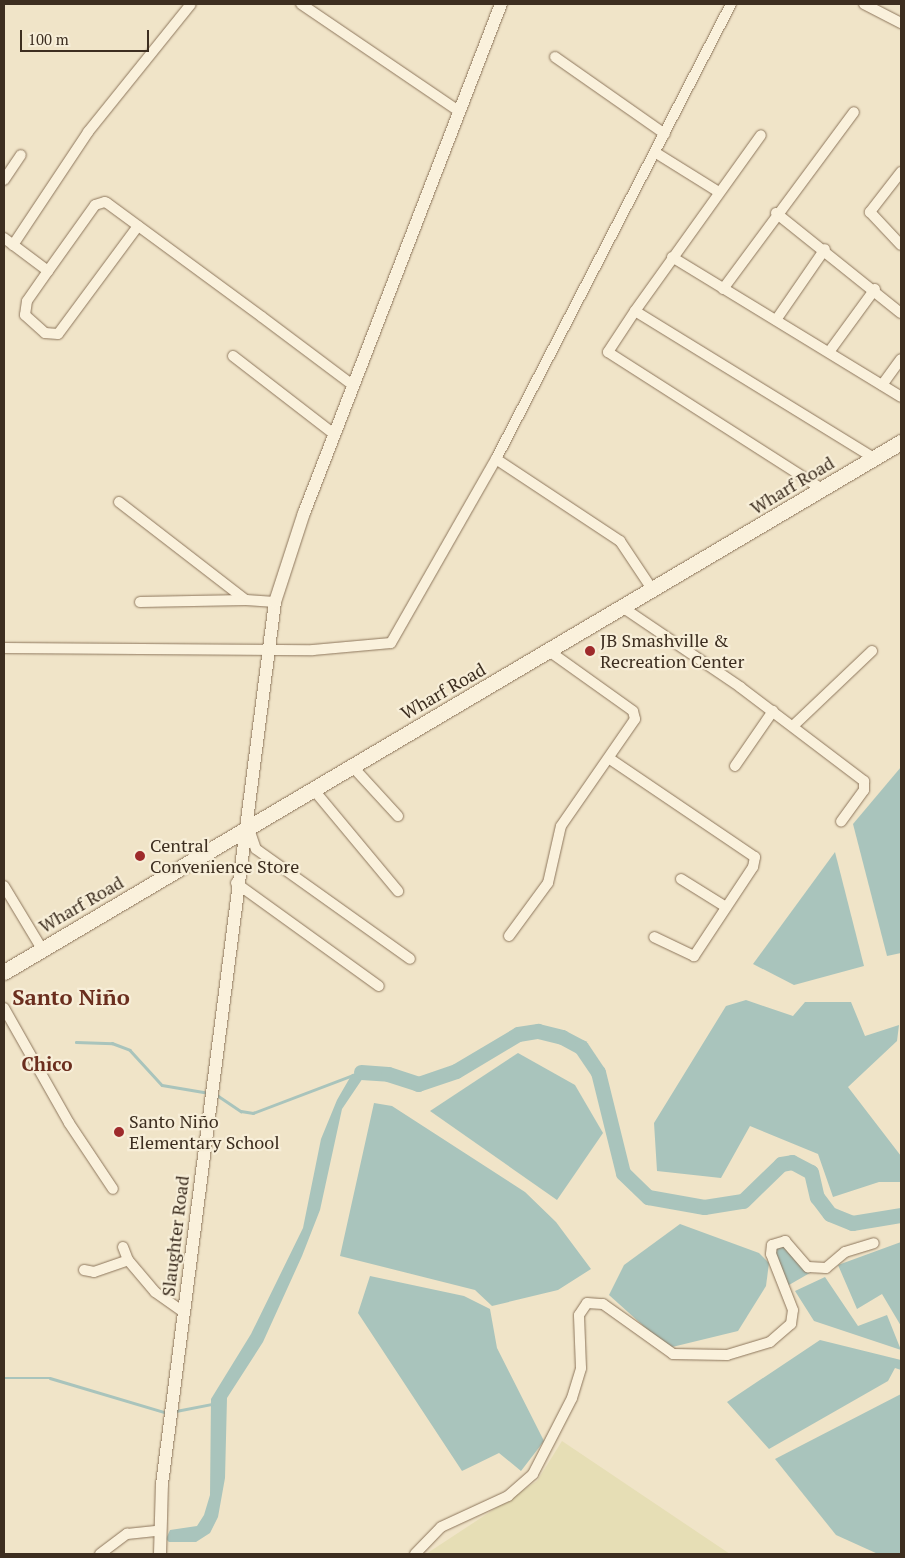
<!DOCTYPE html>
<html>
<head>
<meta charset="utf-8">
<style>
	body { margin:0 }
	#map { position:relative; width:905px; height:1558px; overflow:hidden; background:#f0e4c8; font-family:"PT Serif",serif }
	div>[style] { position:absolute }
	.farmland>* { inset:0; background:#e6deb5 }
	.water>* { inset:0; background:#a9c4bc }
	.stream>* { height:2.5px; margin:-1.25px; padding:0 1.25px; transform-origin:1.25px; border-radius:1.25px; background:#a9c4bc }
	.river>* { height:15px; margin:-7.5px; padding:0 7.5px; transform-origin:7.5px; border-radius:7.5px; background:#a9c4bc }
	.roads { filter:drop-shadow(0 0 1px #8d765c) drop-shadow(0 0 1px #8d765c) }
	.minor>* { height:10px; margin:-5px; padding:0 5px; transform-origin:5px; border-radius:5px; background:#faf1dc }
	.tertiary>* { height:12px; margin:-6px; padding:0 6px; transform-origin:6px; border-radius:6px; background:#faf1dc }
	.secondary>* { height:15px; margin:-7.5px; padding:0 7.5px; transform-origin:7.5px; border-radius:7.5px; background:#faf1dc }
	.dots>* { width:14px; height:14px; translate:-50% -50%; box-sizing:border-box; border:2px solid #f7eed8; border-radius:50% }
	span { translate:-50% -50%; white-space:nowrap; text-align:center; line-height:1.15; -webkit-text-stroke:4.5px #f7eed8; paint-order:stroke }
	.street-label { font-size:18px; color:#3d2e20 }
	.poi-label { font-size:18px; color:#3d2e20 }
	.left { translate:0 -50%; text-align:left }
	.neighbourhood-label { font-size:19px; color:#6b2e1e; font-weight:700 }
	.district-label { font-size:22px; color:#6b2e1e; font-weight:700 }
	.frame { position:absolute; inset:0; border:5px solid #3d2e20; pointer-events:none }
	.scale { position:absolute; left:20px; top:30px; width:129px; height:22px; box-sizing:border-box; border:2px solid #3d2e20; border-top:0; padding-left:6px; font-size:15px; line-height:18px; white-space:nowrap; color:#3d2e20; -webkit-text-stroke:4px #f7eed8; paint-order:stroke }
</style>
</head>
<body>
<div id="map">
	<div class="farmland">
		<i style="clip-path:polygon(562px 1441px,730px 1554px,426px 1554px,537px 1481px)"></i>
	</div>
	<div class="water">
		<i style="clip-path:polygon(901px 767px,901px 953px,887px 956px,853px 824px)"></i>
		<i style="clip-path:polygon(835px 852px,864px 966px,794px 985px,753px 964px)"></i>
		<i style="clip-path:polygon(746px 1000px,793px 1016px,805px 1002px,851px 1002px,865px 1036px,899px 1025px,897px 1041px,848px 1087px,901px 1156px,901px 1182px,879px 1182px,833px 1197px,818px 1154px,750px 1126px,721px 1178px,657px 1171px,654px 1123px,726px 1006px)"></i>
		<i style="clip-path:polygon(518px 1053px,575px 1085px,603px 1133px,557px 1200px,430px 1111px)"></i>
		<i style="clip-path:polygon(367px 1072px,342px 1109px,320px 1210px,302px 1256px,263px 1342px,227px 1398px,225px 1478px,218px 1517px,210px 1533px,196px 1542px,169px 1542px,166px 1539px,170px 1530px,197px 1526px,204px 1515px,210px 1495px,211px 1399px,251px 1334px,303px 1228px,321px 1139px,337px 1100px,352px 1074px)"></i>
		<i style="clip-path:polygon(374px 1103px,392px 1106px,525px 1192px,556px 1222px,591px 1269px,558px 1290px,492px 1306px,475px 1290px,340px 1256px)"></i>
		<i style="clip-path:polygon(680px 1224px,759px 1253px,769px 1263px,766px 1286px,738px 1331px,668px 1348px,609px 1295px,624px 1265px)"></i>
		<i style="clip-path:polygon(901px 1242px,901px 1326px,882px 1294px,857px 1309px,838px 1265px)"></i>
		<i style="clip-path:polygon(779px 1243px,815px 1270px,782px 1289px,771px 1252px)"></i>
		<i style="clip-path:polygon(370px 1276px,464px 1296px,490px 1309px,497px 1348px,544px 1441px,521px 1471px,499px 1453px,462px 1471px,358px 1313px)"></i>
		<i style="clip-path:polygon(825px 1277px,858px 1326px,887px 1315px,901px 1350px,814px 1321px,795px 1291px)"></i>
		<i style="clip-path:polygon(820px 1340px,901px 1360px,901px 1370px,895px 1368px,888px 1381px,769px 1449px,727px 1402px)"></i>
		<i style="clip-path:polygon(901px 1394px,901px 1554px,878px 1554px,836px 1535px,775px 1459px)"></i>
	</div>
	<div class="stream">
		<i style="left:76px;top:1042px;width:36px;rotate:2deg"></i>
		<i style="left:112px;top:1043px;width:19px;rotate:21deg"></i>
		<i style="left:130px;top:1050px;width:47px;rotate:47.6deg"></i>
		<i style="left:162px;top:1085px;width:43px;rotate:9.5deg"></i>
		<i style="left:217px;top:1095px;width:29px;rotate:34deg"></i>
		<i style="left:241px;top:1111px;width:12px;rotate:9deg"></i>
		<i style="left:253px;top:1113px;width:116px;rotate:-20.8deg"></i>
		<i style="left:4px;top:1378px;width:46px"></i>
		<i style="left:50px;top:1378px;width:119px;rotate:16.6deg"></i>
		<i style="left:176px;top:1411px;width:38px;rotate:-11deg"></i>
	</div>
	<div class="river">
		<i style="left:361px;top:1072px;width:27px;rotate:4deg"></i>
		<i style="left:388px;top:1074px;width:32px;rotate:18deg"></i>
		<i style="left:418px;top:1084px;width:40px;rotate:-18.9deg"></i>
		<i style="left:456px;top:1071px;width:72px;rotate:-30.8deg"></i>
		<i style="left:518px;top:1034px;width:20px;rotate:-9deg"></i>
		<i style="left:538px;top:1031px;width:25px;rotate:14deg"></i>
		<i style="left:562px;top:1037px;width:21px;rotate:28deg"></i>
		<i style="left:581px;top:1047px;width:30px;rotate:56deg"></i>
		<i style="left:598px;top:1072px;width:104px;rotate:76.1deg"></i>
		<i style="left:623px;top:1173px;width:35px;rotate:44deg"></i>
		<i style="left:648px;top:1197px;width:57px;rotate:10.1deg"></i>
		<i style="left:704px;top:1207px;width:39px;rotate:-9deg"></i>
		<i style="left:743px;top:1201px;width:53px;rotate:-44.2deg"></i>
		<i style="left:781px;top:1164px;width:11px;rotate:-10deg"></i>
		<i style="left:792px;top:1162px;width:21px;rotate:28deg"></i>
		<i style="left:811px;top:1172px;width:26px;rotate:77deg"></i>
		<i style="left:817px;top:1197px;width:21px;rotate:53deg"></i>
		<i style="left:830px;top:1214px;width:24px;rotate:22deg"></i>
		<i style="left:852px;top:1223px;width:50px;rotate:-9.3deg"></i>
	</div>
	<div class="roads">
		<div class="minor">
			<i style="left:301px;top:4px;width:192px;rotate:34.2deg"></i>
			<i style="left:864px;top:4px;width:42px;rotate:27.2deg"></i>
			<i style="left:555px;top:57px;width:134px;rotate:35deg"></i>
			<i style="left:656px;top:153px;width:74px;rotate:31.8deg"></i>
			<i style="left:901px;top:172px;width:51px;rotate:127.8deg"></i>
			<i style="left:870px;top:212px;width:45px;rotate:46.8deg"></i>
			<i style="left:4px;top:180px;width:30px;rotate:-56deg"></i>
			<i style="left:776px;top:213px;width:160px;rotate:38.7deg"></i>
			<i style="left:138px;top:226px;width:134px;rotate:126.5deg"></i>
			<i style="left:58px;top:334px;width:13px;rotate:-176deg"></i>
			<i style="left:45px;top:333px;width:27px;rotate:-138deg"></i>
			<i style="left:25px;top:315px;width:14px;rotate:-82deg"></i>
			<i style="left:27px;top:301px;width:37px;rotate:-55deg"></i>
			<i style="left:48px;top:271px;width:81px;rotate:-54.5deg"></i>
			<i style="left:95px;top:205px;width:10px;rotate:-17deg"></i>
			<i style="left:105px;top:202px;width:2px;rotate:27deg"></i>
			<i style="left:107px;top:203px;width:192px;rotate:36.3deg"></i>
			<i style="left:262px;top:317px;width:115px;rotate:36.9deg"></i>
			<i style="left:4px;top:238px;width:55px;rotate:36.9deg"></i>
			<i style="left:13px;top:245px;width:136px;rotate:-56.4deg"></i>
			<i style="left:88px;top:132px;width:164px;rotate:-51.2deg"></i>
			<i style="left:672px;top:257px;width:268px;rotate:31.4deg"></i>
			<i style="left:723px;top:289px;width:220px;rotate:-53.5deg"></i>
			<i style="left:635px;top:311px;width:216px;rotate:-54.4deg"></i>
			<i style="left:776px;top:320px;width:86px;rotate:-55.4deg"></i>
			<i style="left:829px;top:352px;width:78px;rotate:-53.9deg"></i>
			<i style="left:233px;top:356px;width:128px;rotate:37.7deg"></i>
			<i style="left:882px;top:385px;width:32px;rotate:-54deg"></i>
			<i style="left:496px;top:459px;width:149px;rotate:33.5deg"></i>
			<i style="left:620px;top:541px;width:58px;rotate:56.3deg"></i>
			<i style="left:822px;top:489px;width:254px;rotate:-147.4deg"></i>
			<i style="left:608px;top:352px;width:49px;rotate:-56.6deg"></i>
			<i style="left:635px;top:311px;width:281px;rotate:31.6deg"></i>
			<i style="left:119px;top:502px;width:160px;rotate:37.7deg"></i>
			<i style="left:246px;top:600px;width:106px;rotate:178.9deg"></i>
			<i style="left:246px;top:600px;width:29px;rotate:4deg"></i>
			<i style="left:622px;top:607px;width:143px;rotate:34.1deg"></i>
			<i style="left:740px;top:687px;width:156px;rotate:37.2deg"></i>
			<i style="left:864px;top:781px;width:9px;rotate:90deg"></i>
			<i style="left:864px;top:790px;width:39px;rotate:126deg"></i>
			<i style="left:4px;top:648px;width:309px;rotate:0.4deg"></i>
			<i style="left:313px;top:650px;width:78px;rotate:-5.1deg"></i>
			<i style="left:391px;top:643px;width:212px;rotate:-60.3deg"></i>
			<i style="left:496px;top:459px;width:512px;rotate:-62.68deg"></i>
			<i style="left:793px;top:726px;width:109px;rotate:-43.5deg"></i>
			<i style="left:610px;top:759px;width:175px;rotate:34.1deg"></i>
			<i style="left:755px;top:857px;width:10px;rotate:101deg"></i>
			<i style="left:753px;top:867px;width:107px;rotate:123.5deg"></i>
			<i style="left:694px;top:956px;width:44px;rotate:-154.6deg"></i>
			<i style="left:352px;top:766px;width:68px;rotate:47.4deg"></i>
			<i style="left:735px;top:766px;width:67px;rotate:-55.4deg"></i>
			<i style="left:313px;top:789px;width:133px;rotate:50.2deg"></i>
			<i style="left:249px;top:829px;width:21px;rotate:71deg"></i>
			<i style="left:256px;top:849px;width:189px;rotate:35.5deg"></i>
			<i style="left:681px;top:879px;width:53px;rotate:31.9deg"></i>
			<i style="left:236px;top:883px;width:176px;rotate:35.8deg"></i>
			<i style="left:4px;top:886px;width:74px;rotate:58.9deg"></i>
			<i style="left:509px;top:936px;width:66px;rotate:-53.7deg"></i>
			<i style="left:548px;top:883px;width:58px;rotate:-77.2deg"></i>
			<i style="left:561px;top:826px;width:130px;rotate:-55.3deg"></i>
			<i style="left:635px;top:719px;width:8px;rotate:-104deg"></i>
			<i style="left:633px;top:711px;width:103px;rotate:-144.5deg"></i>
			<i style="left:4px;top:1008px;width:132px;rotate:60.5deg"></i>
			<i style="left:69px;top:1123px;width:79px;rotate:56.3deg"></i>
			<i style="left:123px;top:1247px;width:14px;rotate:69deg"></i>
			<i style="left:128px;top:1260px;width:42px;rotate:49.8deg"></i>
			<i style="left:155px;top:1292px;width:35px;rotate:35deg"></i>
			<i style="left:84px;top:1270px;width:10px;rotate:11deg"></i>
			<i style="left:94px;top:1272px;width:36px;rotate:-19deg"></i>
			<i style="left:100px;top:1554px;width:34px;rotate:-37deg"></i>
			<i style="left:127px;top:1534px;width:31px;rotate:-6deg"></i>
			<i style="left:415px;top:1554px;width:37px;rotate:-46deg"></i>
			<i style="left:441px;top:1527px;width:74px;rotate:-24.8deg"></i>
			<i style="left:508px;top:1496px;width:33px;rotate:-41deg"></i>
			<i style="left:533px;top:1474px;width:85px;rotate:-62.8deg"></i>
			<i style="left:572px;top:1398px;width:31px;rotate:-73deg"></i>
			<i style="left:581px;top:1368px;width:53px;rotate:-92.2deg"></i>
			<i style="left:579px;top:1315px;width:14px;rotate:-56deg"></i>
			<i style="left:587px;top:1303px;width:16px;rotate:4deg"></i>
			<i style="left:603px;top:1304px;width:86px;rotate:35.5deg"></i>
			<i style="left:673px;top:1354px;width:54px;rotate:1.1deg"></i>
			<i style="left:727px;top:1355px;width:45px;rotate:-16.8deg"></i>
			<i style="left:770px;top:1342px;width:28px;rotate:-41deg"></i>
			<i style="left:791px;top:1324px;width:14px;rotate:-82deg"></i>
			<i style="left:793px;top:1310px;width:60px;rotate:-111.4deg"></i>
			<i style="left:771px;top:1254px;width:9px;rotate:-84deg"></i>
			<i style="left:772px;top:1245px;width:14px;rotate:-17deg"></i>
			<i style="left:785px;top:1241px;width:35px;rotate:49deg"></i>
			<i style="left:808px;top:1267px;width:18px;rotate:3deg"></i>
			<i style="left:826px;top:1268px;width:25px;rotate:-40deg"></i>
			<i style="left:845px;top:1252px;width:30px;rotate:-17deg"></i>
		</div>
		<div class="tertiary">
			<i style="left:160px;top:1554px;width:70px;rotate:-88.4deg"></i>
			<i style="left:162px;top:1484px;width:889px;rotate:-82.7deg"></i>
			<i style="left:275px;top:602px;width:94px;rotate:-72deg"></i>
			<i style="left:304px;top:513px;width:546px;rotate:-68.84deg"></i>
		</div>
		<div class="secondary">
			<i style="left:4px;top:972px;width:1042px;rotate:-30.58deg"></i>
		</div>
	</div>
	<div class="dots">
		<i style="left:590px;top:651px;background:#9e2a2b"></i>
		<i style="left:140px;top:856px;background:#9e2a2b"></i>
		<i style="left:119px;top:1132px;background:#9e2a2b"></i>
	</div>
	<div class="street-label">
		<span style="left:792px;top:485px;rotate:-31deg">Wharf Road</span>
		<span style="left:443px;top:691px;rotate:-30deg">Wharf Road</span>
		<span style="left:81px;top:904px;rotate:-30deg">Wharf Road</span>
		<span style="left:175px;top:1236px;rotate:-83deg">Slaughter Road</span>
	</div>
	<div class="poi-label">
		<span class="left" style="left:600px;top:651px">JB Smashville &amp;<br>Recreation Center</span>
		<span class="left" style="left:150px;top:856px">Central<br>Convenience Store</span>
		<span class="left" style="left:129px;top:1132px">Santo Niño<br>Elementary School</span>
	</div>
	<div class="neighbourhood-label">
		<span style="left:47px;top:1064px">Chico</span>
	</div>
	<div class="district-label">
		<span style="left:71px;top:997px">Santo Niño</span>
	</div>
	<div class="frame"></div>
	<div class="scale">100 m</div>
</div>
</body>
</html>
